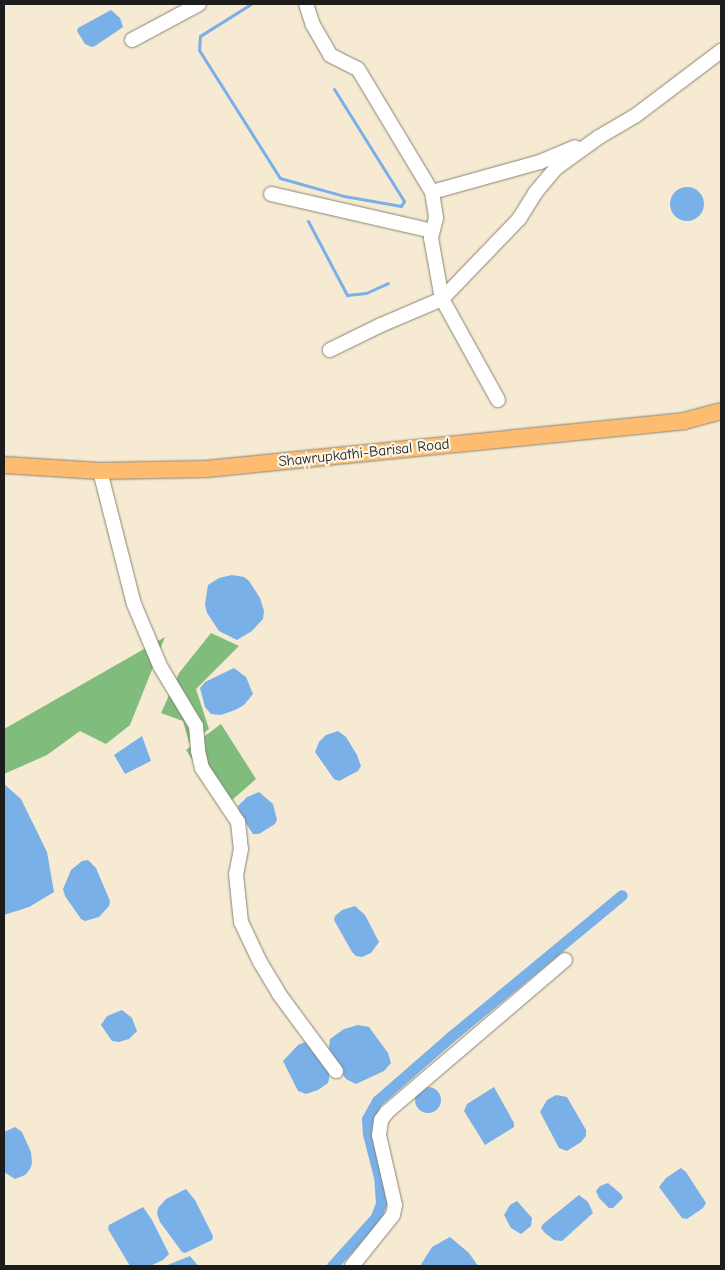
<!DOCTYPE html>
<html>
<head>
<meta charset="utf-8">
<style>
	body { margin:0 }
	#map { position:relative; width:725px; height:1270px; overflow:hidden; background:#f6ead2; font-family:"Comic Neue",sans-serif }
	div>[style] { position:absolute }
	.forest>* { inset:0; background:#80bd7c }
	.water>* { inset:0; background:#79b0e8 }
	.round { border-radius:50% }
	.stream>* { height:3px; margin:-1.5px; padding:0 1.5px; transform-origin:1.5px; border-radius:1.5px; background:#79b0e8 }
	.canal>* { height:11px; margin:-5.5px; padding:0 5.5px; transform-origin:5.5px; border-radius:5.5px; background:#79b0e8 }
	.roads { filter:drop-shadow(0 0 1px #898377) drop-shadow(0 0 1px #898377) }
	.minor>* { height:14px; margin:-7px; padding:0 7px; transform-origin:7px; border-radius:7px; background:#fff }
	.major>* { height:16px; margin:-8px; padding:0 8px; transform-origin:8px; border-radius:8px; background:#fdbc70 }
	span { translate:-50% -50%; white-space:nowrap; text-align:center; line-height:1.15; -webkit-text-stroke:4.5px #fcf5e5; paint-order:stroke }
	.street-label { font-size:15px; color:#1c1c1c }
	.frame { position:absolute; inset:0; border:5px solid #1c1c1c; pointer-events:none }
</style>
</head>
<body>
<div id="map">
	<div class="forest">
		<i style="clip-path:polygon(211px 633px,239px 646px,196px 689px,209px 729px,189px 743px,183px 721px,161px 713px,179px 673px)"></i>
		<i style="clip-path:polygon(165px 637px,130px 725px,106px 744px,80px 731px,47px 755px,4px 774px,4px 729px)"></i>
		<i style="clip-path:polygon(221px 724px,256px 779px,223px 808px,186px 750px)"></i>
	</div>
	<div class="water">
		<i style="clip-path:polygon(111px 10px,120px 18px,123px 27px,95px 46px,92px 47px,85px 44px,77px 31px,78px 28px)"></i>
		<i class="round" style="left:670px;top:187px;width:34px;height:34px"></i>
		<i style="clip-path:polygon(232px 575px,244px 577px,249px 581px,260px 598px,264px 611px,263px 619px,252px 631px,237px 640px,219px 631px,207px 613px,205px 604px,208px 585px,219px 578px)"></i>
		<i style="clip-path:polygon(234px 668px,246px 677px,253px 694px,244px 705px,235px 710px,221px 715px,211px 714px,205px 707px,200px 688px,205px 682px)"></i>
		<i style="clip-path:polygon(338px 731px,346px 737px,357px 755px,361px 766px,358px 771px,339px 781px,334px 779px,315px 752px,319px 742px,326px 735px)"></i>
		<i style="clip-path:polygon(142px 736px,151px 761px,125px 774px,114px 755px)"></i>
		<i style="clip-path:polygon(4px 784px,21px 799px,47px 852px,54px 892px,29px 907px,4px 915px)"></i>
		<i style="clip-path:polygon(259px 792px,273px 804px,277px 820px,275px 824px,259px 834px,253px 834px,239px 813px,238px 806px,247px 797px)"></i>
		<i style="clip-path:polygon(88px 860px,96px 868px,110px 901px,109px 906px,99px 917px,85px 921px,81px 919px,65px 896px,63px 889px,71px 870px,82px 861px)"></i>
		<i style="clip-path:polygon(355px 906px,365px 915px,379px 942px,371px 953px,362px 957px,356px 956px,352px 952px,334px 920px,335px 916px,342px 910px)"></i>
		<i style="clip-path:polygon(122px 1010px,132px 1018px,137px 1031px,129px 1039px,119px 1042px,112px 1041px,101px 1025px,107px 1016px)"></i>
		<i style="clip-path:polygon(358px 1025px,369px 1027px,388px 1053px,391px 1063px,384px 1071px,356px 1084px,346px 1079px,335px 1064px,329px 1048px,330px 1039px,344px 1029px)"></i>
		<i style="clip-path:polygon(305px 1042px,312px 1047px,329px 1071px,329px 1079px,328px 1083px,318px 1090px,306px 1094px,298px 1091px,283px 1061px,298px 1045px)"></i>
		<i class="round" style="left:415px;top:1087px;width:26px;height:26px"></i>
		<i style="clip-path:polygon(494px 1087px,514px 1123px,514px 1127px,485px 1145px,464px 1111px,467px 1104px)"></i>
		<i style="clip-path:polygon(556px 1095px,567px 1097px,586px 1130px,586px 1136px,581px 1142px,567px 1151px,559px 1148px,540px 1112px,547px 1100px)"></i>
		<i style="clip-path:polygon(15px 1127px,22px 1132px,31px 1152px,32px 1163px,30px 1169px,25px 1175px,15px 1179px,4px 1172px,4px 1132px)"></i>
		<i style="clip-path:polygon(681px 1168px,686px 1172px,706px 1203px,703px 1208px,687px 1219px,682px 1218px,659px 1187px,666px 1178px)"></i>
		<i style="clip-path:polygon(608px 1183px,621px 1194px,623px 1198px,613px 1208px,609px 1208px,599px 1198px,596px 1191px,600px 1186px)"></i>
		<i style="clip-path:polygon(186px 1189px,195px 1200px,213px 1236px,212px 1240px,185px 1253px,182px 1252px,160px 1222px,157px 1214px,158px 1208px,166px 1199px)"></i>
		<i style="clip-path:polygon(579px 1195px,588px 1202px,593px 1213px,562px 1241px,554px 1240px,545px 1233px,541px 1228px,543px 1224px)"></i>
		<i style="clip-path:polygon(517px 1201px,532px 1218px,531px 1226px,521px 1234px,511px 1228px,504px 1215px,510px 1205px)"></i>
		<i style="clip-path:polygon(143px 1207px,152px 1220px,169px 1254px,163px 1260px,150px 1266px,130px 1266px,108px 1229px,109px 1225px)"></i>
		<i style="clip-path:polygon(450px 1237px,469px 1253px,478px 1266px,420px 1266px,432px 1247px)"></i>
		<i style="clip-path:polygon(190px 1256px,198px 1266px,165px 1266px)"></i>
	</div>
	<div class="stream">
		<i style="left:251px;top:4px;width:60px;rotate:147.9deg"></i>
		<i style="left:200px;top:36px;width:14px;rotate:94deg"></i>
		<i style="left:199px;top:50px;width:151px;rotate:57.7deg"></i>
		<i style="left:280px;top:178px;width:66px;rotate:15.7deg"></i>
		<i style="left:344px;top:196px;width:58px;rotate:10deg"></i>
		<i style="left:401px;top:206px;width:6px;rotate:-59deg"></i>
		<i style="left:404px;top:201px;width:132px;rotate:-122deg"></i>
		<i style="left:308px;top:221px;width:84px;rotate:62.2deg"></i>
		<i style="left:347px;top:295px;width:19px;rotate:-6deg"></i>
		<i style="left:366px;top:293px;width:24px;rotate:-24deg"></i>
	</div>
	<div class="canal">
		<i style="left:332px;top:1266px;width:66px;rotate:-48.1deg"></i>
		<i style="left:376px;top:1217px;width:15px;rotate:-70deg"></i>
		<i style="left:381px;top:1203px;width:26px;rotate:-94deg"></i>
		<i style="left:379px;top:1177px;width:44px;rotate:-104.3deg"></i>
		<i style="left:368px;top:1134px;width:15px;rotate:-94deg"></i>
		<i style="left:367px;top:1119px;width:21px;rotate:-61deg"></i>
		<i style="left:377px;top:1101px;width:96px;rotate:-41.2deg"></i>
		<i style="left:449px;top:1038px;width:224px;rotate:-39.6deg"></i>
	</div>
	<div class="roads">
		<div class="minor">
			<i style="left:306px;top:4px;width:22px;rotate:72deg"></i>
			<i style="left:313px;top:25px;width:34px;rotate:60deg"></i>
			<i style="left:330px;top:55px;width:31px;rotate:27deg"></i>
			<i style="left:358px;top:69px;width:144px;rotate:59deg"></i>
			<i style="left:432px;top:192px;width:26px;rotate:81deg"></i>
			<i style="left:436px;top:218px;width:21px;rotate:104deg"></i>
			<i style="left:431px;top:238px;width:62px;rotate:79.8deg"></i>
			<i style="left:442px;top:299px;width:66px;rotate:156.9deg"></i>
			<i style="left:381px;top:325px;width:57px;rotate:153.9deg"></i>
			<i style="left:132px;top:40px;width:76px;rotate:-28.2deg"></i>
			<i style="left:432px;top:192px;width:112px;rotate:-15.5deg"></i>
			<i style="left:540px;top:162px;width:38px;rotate:-23deg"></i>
			<i style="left:271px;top:194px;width:157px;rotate:12.9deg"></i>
			<i style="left:498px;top:400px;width:115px;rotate:-119deg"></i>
			<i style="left:442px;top:299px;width:111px;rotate:-46.1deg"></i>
			<i style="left:519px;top:219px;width:31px;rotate:-58deg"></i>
			<i style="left:535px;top:193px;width:33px;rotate:-50deg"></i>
			<i style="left:556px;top:168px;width:53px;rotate:-35.8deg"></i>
			<i style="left:599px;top:137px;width:42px;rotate:-30.3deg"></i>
			<i style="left:635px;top:116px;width:108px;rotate:-37.1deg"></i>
			<i style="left:100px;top:471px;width:137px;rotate:75.7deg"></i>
			<i style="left:134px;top:604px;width:67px;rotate:67.2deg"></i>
			<i style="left:160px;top:666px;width:70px;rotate:59deg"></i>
			<i style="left:196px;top:726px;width:25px;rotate:85deg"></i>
			<i style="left:198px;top:751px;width:17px;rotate:77deg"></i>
			<i style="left:202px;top:768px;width:65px;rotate:56.3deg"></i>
			<i style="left:238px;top:822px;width:27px;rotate:84deg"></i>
			<i style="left:241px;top:849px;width:25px;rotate:101deg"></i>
			<i style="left:236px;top:874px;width:48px;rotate:84.1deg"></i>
			<i style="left:241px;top:922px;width:44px;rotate:64.6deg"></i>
			<i style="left:260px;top:962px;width:37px;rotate:59deg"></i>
			<i style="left:279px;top:994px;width:96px;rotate:53.5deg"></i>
			<i style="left:352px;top:1266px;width:65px;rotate:-51.2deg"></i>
			<i style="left:393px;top:1215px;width:10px;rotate:-79deg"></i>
			<i style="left:395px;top:1205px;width:72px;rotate:-102.9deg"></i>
			<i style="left:379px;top:1135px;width:15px;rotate:-82deg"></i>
			<i style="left:381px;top:1120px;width:10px;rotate:-53deg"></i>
			<i style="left:387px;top:1112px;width:234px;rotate:-40.5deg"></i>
		</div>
		<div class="major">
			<i style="left:4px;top:465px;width:96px;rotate:3.6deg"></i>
			<i style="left:100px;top:471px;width:106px;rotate:-1.1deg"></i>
			<i style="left:206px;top:469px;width:480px;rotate:-5.7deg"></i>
			<i style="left:684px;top:421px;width:38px;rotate:-15deg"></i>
		</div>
	</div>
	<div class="street-label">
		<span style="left:364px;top:453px;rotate:-6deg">Shawrupkathi-Barisal Road</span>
	</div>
	<div class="frame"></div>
</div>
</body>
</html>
